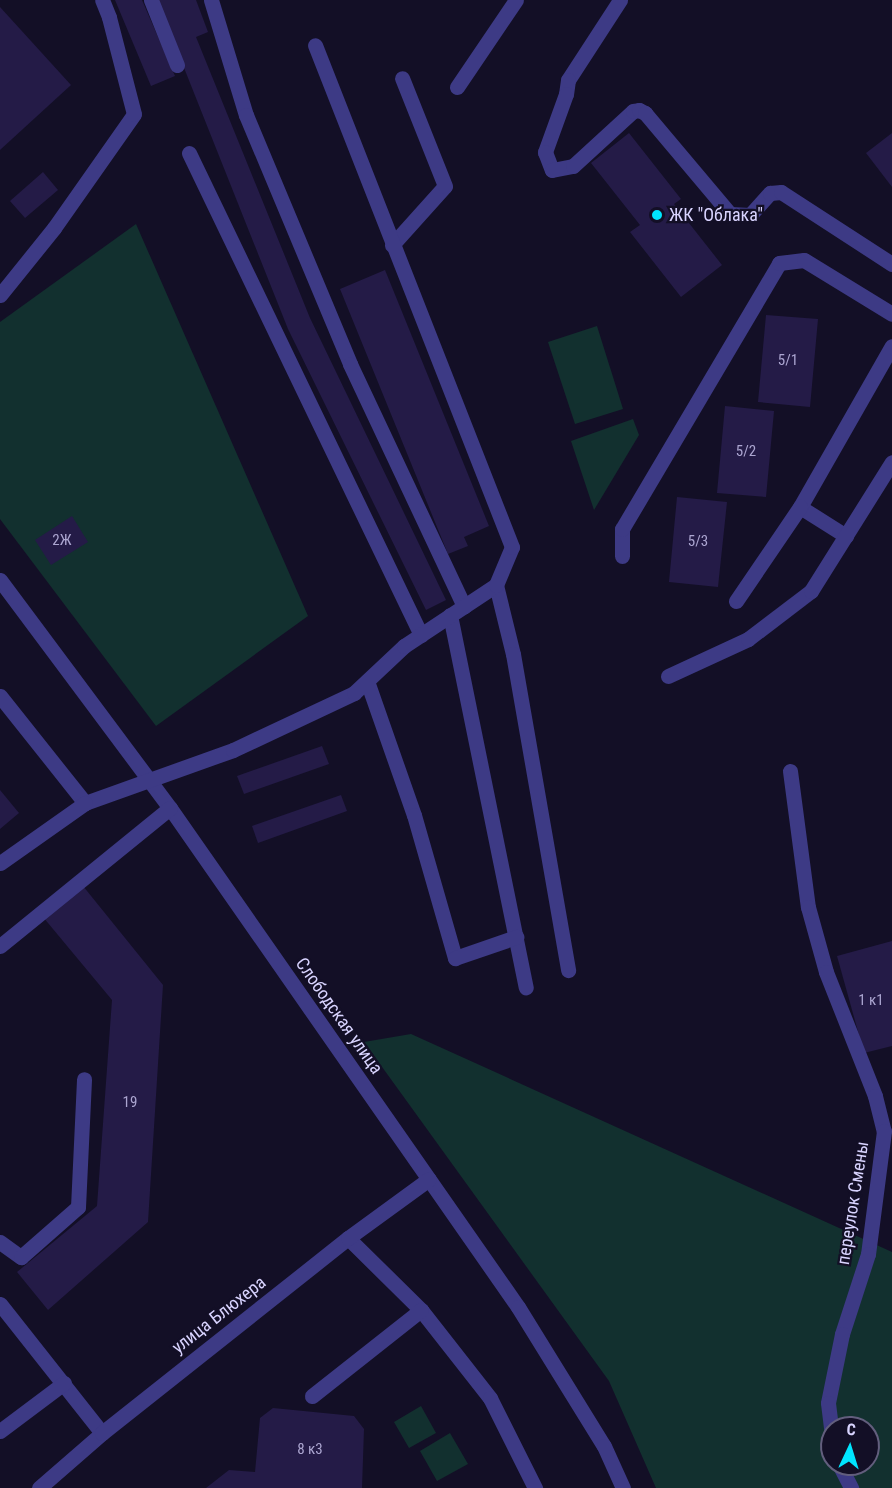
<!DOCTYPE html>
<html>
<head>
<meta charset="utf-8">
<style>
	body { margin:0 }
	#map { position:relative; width:892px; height:1488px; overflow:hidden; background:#130f26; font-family:"Roboto Condensed",sans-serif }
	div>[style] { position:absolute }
	.green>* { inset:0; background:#12302f }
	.building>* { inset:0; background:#241b47 }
	.minor>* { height:15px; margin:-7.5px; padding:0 7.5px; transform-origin:7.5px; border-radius:7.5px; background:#3d3a85 }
	.dots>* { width:16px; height:16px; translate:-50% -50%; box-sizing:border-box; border:3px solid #130f26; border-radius:50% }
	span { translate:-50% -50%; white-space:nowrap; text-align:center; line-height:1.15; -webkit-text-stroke:4.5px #130f26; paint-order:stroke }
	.number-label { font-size:15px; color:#aca6d1 }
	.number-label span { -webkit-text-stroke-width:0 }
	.poi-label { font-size:18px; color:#d9d4ff }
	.left { translate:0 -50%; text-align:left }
	.street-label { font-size:18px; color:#d9d4ff }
	.north { position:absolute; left:820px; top:1416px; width:60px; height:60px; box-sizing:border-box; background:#130f26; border:2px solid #625e7d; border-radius:50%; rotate:4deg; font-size:16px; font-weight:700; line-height:24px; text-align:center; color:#d9d4ff }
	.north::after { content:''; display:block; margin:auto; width:21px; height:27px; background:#00e5ff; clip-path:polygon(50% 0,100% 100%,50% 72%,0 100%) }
</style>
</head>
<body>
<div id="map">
	<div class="green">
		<i style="clip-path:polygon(136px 224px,308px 616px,156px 726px,0 519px,0 322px)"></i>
		<i style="clip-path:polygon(597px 326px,623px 409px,575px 424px,548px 342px)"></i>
		<i style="clip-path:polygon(633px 419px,639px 435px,594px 510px,571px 441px)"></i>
		<i style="clip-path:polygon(evenodd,411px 1034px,892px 1252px,892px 1488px,656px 1488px,609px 1381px,364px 1042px,411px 1034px,832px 1428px,868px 1428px,868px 1464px,832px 1464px,832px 1428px)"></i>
		<i style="clip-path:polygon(421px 1406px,436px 1433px,409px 1448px,394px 1422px)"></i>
		<i style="clip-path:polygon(450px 1433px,468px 1464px,437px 1481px,420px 1451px)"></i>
	</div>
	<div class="building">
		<i style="clip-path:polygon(115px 0,142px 0,175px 76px,151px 86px)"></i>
		<i style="clip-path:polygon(157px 0,196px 0,208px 32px,196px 37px,310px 318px,446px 600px,426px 610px,288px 329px)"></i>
		<i style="clip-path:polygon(0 7px,71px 85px,0 150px)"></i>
		<i style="clip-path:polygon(629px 133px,681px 199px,674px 204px,722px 265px,681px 297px,630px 232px,640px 225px,591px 163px)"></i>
		<i style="clip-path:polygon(892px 133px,892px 187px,866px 153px)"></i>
		<i style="clip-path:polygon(43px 172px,58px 190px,25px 218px,10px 201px)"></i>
		<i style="clip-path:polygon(385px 270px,489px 526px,464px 537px,468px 546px,448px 554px,340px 289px)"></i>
		<i style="clip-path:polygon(766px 315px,818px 319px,810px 407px,758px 402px)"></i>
		<i style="clip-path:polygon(725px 406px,774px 411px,766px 497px,717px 493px)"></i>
		<i style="clip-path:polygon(677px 497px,727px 502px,718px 587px,669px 582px)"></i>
		<i style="clip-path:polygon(72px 516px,88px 542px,51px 565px,35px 540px)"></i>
		<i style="clip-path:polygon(322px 746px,329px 764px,244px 794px,237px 776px)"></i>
		<i style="clip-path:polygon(0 790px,19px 813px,0 829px)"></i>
		<i style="clip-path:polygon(341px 795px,347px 811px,258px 843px,252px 826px)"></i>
		<i style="clip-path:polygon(83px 886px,163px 985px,148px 1222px,48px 1310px,17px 1272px,97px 1206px,112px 1000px,43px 917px)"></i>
		<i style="clip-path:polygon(892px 941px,892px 1046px,864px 1053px,837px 956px)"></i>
		<i style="clip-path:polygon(273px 1408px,354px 1416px,364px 1429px,362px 1488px,206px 1488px,229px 1470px,255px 1472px,260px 1418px)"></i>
	</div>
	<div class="minor">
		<i style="left:151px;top:0;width:70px;rotate:68.2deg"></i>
		<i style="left:211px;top:0;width:120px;rotate:73.1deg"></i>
		<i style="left:246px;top:115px;width:270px;rotate:67.3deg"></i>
		<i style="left:350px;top:364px;width:268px;rotate:64.8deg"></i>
		<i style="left:620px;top:0;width:95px;rotate:123deg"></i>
		<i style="left:568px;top:80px;width:14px;rotate:98deg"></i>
		<i style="left:566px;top:94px;width:62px;rotate:109.9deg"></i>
		<i style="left:545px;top:152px;width:19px;rotate:69deg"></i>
		<i style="left:552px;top:170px;width:21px;rotate:-11deg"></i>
		<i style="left:573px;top:166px;width:81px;rotate:-42.5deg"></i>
		<i style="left:633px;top:111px;width:6px;rotate:-9deg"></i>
		<i style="left:639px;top:110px;width:7px;rotate:27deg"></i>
		<i style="left:645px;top:113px;width:132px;rotate:49.9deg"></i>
		<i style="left:730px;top:214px;width:20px;rotate:3deg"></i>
		<i style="left:750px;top:215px;width:30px;rotate:-48deg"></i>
		<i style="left:770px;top:193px;width:11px;rotate:-5deg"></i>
		<i style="left:781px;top:192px;width:132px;rotate:33deg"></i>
		<i style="left:457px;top:87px;width:105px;rotate:-55.9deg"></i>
		<i style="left:189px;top:153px;width:535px;rotate:64.3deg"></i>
		<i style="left:392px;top:245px;width:79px;rotate:-48.1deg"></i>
		<i style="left:445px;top:186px;width:116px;rotate:-111.7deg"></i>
		<i style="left:0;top:295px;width:86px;rotate:-51.1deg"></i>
		<i style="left:54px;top:228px;width:139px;rotate:-54.9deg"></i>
		<i style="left:134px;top:114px;width:100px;rotate:-104.5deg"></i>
		<i style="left:109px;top:17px;width:18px;rotate:-112deg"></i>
		<i style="left:846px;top:536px;width:54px;rotate:-147.8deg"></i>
		<i style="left:800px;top:507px;width:185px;rotate:-60.3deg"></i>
		<i style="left:622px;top:556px;width:27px;rotate:-90deg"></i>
		<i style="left:622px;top:529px;width:309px;rotate:-59.4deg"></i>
		<i style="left:779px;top:263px;width:25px;rotate:-7deg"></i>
		<i style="left:804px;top:260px;width:103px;rotate:31.5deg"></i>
		<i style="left:0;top:580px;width:284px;rotate:53.3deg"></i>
		<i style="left:170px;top:808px;width:608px;rotate:55.11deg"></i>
		<i style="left:518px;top:1307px;width:163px;rotate:58.3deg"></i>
		<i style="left:604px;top:1446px;width:46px;rotate:65.7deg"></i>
		<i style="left:496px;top:585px;width:71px;rotate:76.2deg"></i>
		<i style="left:513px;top:654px;width:321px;rotate:80.1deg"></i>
		<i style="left:736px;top:601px;width:114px;rotate:-55.8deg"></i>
		<i style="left:450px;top:615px;width:380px;rotate:78.5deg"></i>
		<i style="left:668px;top:676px;width:88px;rotate:-24.8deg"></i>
		<i style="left:748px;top:639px;width:79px;rotate:-37.3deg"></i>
		<i style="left:811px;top:591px;width:152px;rotate:-57.9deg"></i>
		<i style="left:367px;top:681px;width:142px;rotate:70.7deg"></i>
		<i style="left:414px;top:815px;width:149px;rotate:74deg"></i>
		<i style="left:455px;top:958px;width:65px;rotate:-19deg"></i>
		<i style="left:0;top:696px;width:137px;rotate:51.5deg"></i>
		<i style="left:85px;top:803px;width:157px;rotate:-19.7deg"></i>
		<i style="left:233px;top:750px;width:134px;rotate:-25.2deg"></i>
		<i style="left:354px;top:693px;width:69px;rotate:-43.2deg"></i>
		<i style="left:404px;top:646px;width:110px;rotate:-33.5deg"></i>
		<i style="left:496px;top:585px;width:41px;rotate:-67.2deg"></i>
		<i style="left:512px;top:547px;width:539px;rotate:-111.43deg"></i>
		<i style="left:790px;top:771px;width:137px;rotate:82.5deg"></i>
		<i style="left:808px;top:907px;width:67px;rotate:74.5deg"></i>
		<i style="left:826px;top:972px;width:133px;rotate:68.4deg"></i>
		<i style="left:875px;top:1096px;width:36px;rotate:76deg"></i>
		<i style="left:884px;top:1131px;width:124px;rotate:97.4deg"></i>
		<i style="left:868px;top:1254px;width:84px;rotate:108deg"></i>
		<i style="left:842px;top:1334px;width:70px;rotate:101.5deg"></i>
		<i style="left:828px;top:1403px;width:31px;rotate:83deg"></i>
		<i style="left:0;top:863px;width:104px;rotate:-35.2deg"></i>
		<i style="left:0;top:946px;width:219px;rotate:-39.1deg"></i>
		<i style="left:348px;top:1238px;width:103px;rotate:44.6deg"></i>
		<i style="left:421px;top:1310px;width:112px;rotate:51.9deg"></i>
		<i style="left:490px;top:1398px;width:101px;rotate:63.4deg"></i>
		<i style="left:0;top:1242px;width:26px;rotate:36deg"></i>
		<i style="left:21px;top:1257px;width:76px;rotate:-41.3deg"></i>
		<i style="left:78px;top:1207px;width:128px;rotate:-87.3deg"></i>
		<i style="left:0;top:1304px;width:164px;rotate:51.7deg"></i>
		<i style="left:312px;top:1396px;width:139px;rotate:-38.3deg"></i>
		<i style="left:0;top:1431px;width:80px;rotate:-36.9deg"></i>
		<i style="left:839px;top:1464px;width:27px;rotate:63deg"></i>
		<i style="left:39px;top:1488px;width:84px;rotate:-41.1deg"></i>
		<i style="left:102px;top:1433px;width:314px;rotate:-38.4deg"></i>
		<i style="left:348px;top:1238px;width:100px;rotate:-36.1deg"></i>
	</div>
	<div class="dots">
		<i style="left:657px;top:215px;background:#00e5ff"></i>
	</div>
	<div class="number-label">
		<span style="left:788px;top:361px">5/1</span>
		<span style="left:746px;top:452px">5/2</span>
		<span style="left:62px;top:541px">2Ж</span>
		<span style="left:698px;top:542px">5/3</span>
		<span style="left:871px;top:1001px">1 к1</span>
		<span style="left:130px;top:1103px">19</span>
		<span style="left:310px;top:1450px">8 к3</span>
	</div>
	<div class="poi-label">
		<span class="left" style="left:669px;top:215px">ЖК "Облака"</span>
	</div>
	<div class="street-label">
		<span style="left:339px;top:1016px;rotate:55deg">Слободская улица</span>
		<span style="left:853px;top:1203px;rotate:-81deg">переулок Смены</span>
		<span style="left:219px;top:1315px;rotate:-38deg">улица Блюхера</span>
	</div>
	<div class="north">С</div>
</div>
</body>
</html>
